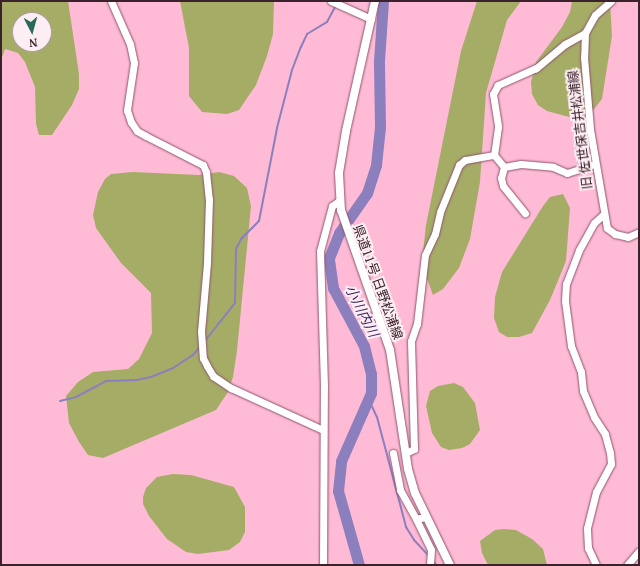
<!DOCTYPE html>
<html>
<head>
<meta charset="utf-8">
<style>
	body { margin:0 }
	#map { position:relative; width:640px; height:566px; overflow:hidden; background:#ffbbd6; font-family:"PT Serif","Noto Sans JP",serif }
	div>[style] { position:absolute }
	.forest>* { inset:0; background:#a5ac66 }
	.stream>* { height:2px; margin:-1px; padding:0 1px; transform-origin:1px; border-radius:1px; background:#8c7fbd }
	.river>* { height:11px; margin:-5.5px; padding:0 5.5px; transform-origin:5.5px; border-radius:5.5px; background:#8c7fbd }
	.roads { filter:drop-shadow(0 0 1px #90546e) drop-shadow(0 0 1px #90546e) }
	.minor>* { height:7px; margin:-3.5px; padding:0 3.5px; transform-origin:3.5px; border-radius:3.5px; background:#fff }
	.major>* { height:8px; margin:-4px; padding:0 4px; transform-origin:4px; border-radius:4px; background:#fff }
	span { translate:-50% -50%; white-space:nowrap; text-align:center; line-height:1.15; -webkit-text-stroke:4px #fdeef3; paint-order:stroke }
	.street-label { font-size:13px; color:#3a212c }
	.water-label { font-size:14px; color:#361e68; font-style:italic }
	.frame { position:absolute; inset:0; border:2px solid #3a212c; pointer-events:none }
	.north { position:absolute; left:12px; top:12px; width:40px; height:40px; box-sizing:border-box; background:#fdeef3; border:1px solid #af9ca3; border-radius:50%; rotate:174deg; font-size:11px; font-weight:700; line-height:16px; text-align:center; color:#3a212c }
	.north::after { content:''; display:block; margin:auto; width:14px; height:18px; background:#296a59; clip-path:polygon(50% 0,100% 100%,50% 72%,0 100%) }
</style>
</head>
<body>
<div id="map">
	<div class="forest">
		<i style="clip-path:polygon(evenodd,1px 1px,68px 1px,79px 74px,79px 89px,72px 105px,52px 135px,39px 135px,36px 124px,35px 87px,25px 62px,18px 53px,5px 49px,1px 60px,1px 1px,20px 20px,44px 20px,44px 44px,20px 44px,20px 20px)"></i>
		<i style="clip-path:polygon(180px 1px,274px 1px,273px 34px,267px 56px,256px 85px,239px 110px,227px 114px,202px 112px,189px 96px,189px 48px)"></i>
		<i style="clip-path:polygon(477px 1px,521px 1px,507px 20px,486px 93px,480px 182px,470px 239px,459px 268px,443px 289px,433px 295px,426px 276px,423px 252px,426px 225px,461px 51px)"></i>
		<i style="clip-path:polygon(572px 1px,610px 1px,612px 36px,602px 99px,591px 113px,573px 118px,547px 111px,538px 105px,532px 94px,531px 82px,536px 62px,562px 27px,570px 12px)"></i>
		<i style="clip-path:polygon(133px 172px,199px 175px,219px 172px,234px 176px,247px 188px,251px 206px,237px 351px,233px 377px,228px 392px,216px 410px,103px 458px,88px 455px,79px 442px,69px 423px,66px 396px,78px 382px,93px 372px,128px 369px,139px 359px,152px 333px,151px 293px,121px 263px,96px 228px,93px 215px,98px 192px,105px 179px,111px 174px)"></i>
		<i style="clip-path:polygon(563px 194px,570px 208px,566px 261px,550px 300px,532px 333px,519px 337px,507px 337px,499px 332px,494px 318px,495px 297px,502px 272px,543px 206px,550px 197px)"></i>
		<i style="clip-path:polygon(454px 383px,463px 387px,475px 403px,480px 430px,470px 444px,462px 448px,449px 450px,441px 447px,432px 433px,426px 406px,430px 391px,438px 386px)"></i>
		<i style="clip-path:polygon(173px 474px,191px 475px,234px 487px,245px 507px,245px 532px,240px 542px,229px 550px,198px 554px,186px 552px,167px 539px,149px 516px,143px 504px,143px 497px,146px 488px,157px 477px)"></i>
		<i style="clip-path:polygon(504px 529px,516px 530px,532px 539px,543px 549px,547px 565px,488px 565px,482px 553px,480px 541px,495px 530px)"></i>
	</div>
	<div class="stream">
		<i style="left:204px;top:342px;width:50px;rotate:-51.5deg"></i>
		<i style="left:235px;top:303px;width:54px;rotate:-88.9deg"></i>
		<i style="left:236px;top:249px;width:11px;rotate:-63deg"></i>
		<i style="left:241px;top:239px;width:25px;rotate:-45deg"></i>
		<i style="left:259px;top:221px;width:95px;rotate:-79deg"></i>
		<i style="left:277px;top:128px;width:60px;rotate:-75.5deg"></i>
		<i style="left:292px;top:70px;width:25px;rotate:-69deg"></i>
		<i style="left:301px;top:47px;width:14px;rotate:-65deg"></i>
		<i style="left:307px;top:34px;width:23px;rotate:-31deg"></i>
		<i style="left:327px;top:22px;width:19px;rotate:-62deg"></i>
		<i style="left:368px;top:398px;width:21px;rotate:65deg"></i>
		<i style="left:377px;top:417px;width:114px;rotate:75.2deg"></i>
		<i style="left:406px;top:527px;width:15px;rotate:58deg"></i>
		<i style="left:414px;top:540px;width:22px;rotate:47deg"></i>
		<i style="left:60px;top:401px;width:16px;rotate:-14deg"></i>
		<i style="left:76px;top:397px;width:34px;rotate:-28deg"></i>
		<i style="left:106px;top:381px;width:31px;rotate:-2deg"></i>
		<i style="left:137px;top:380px;width:14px;rotate:-12deg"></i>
		<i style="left:151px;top:377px;width:24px;rotate:-22deg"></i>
		<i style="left:173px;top:368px;width:24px;rotate:-33deg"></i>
		<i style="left:193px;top:355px;width:11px;rotate:-49deg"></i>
		<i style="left:432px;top:559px;width:7px;rotate:56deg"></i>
	</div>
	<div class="river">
		<i style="left:359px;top:565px;width:77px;rotate:-105.8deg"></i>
		<i style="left:338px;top:491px;width:30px;rotate:-84deg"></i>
		<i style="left:341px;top:461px;width:74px;rotate:-66.2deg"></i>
		<i style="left:371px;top:393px;width:19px;rotate:-90deg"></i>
		<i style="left:371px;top:374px;width:29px;rotate:-104deg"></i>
		<i style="left:364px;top:346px;width:66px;rotate:-118.1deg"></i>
		<i style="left:333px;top:288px;width:30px;rotate:-98deg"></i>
		<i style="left:329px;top:258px;width:27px;rotate:-68deg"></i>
		<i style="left:339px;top:233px;width:49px;rotate:-55deg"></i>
		<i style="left:367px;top:193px;width:29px;rotate:-72deg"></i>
		<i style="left:376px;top:165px;width:38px;rotate:-84deg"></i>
		<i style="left:380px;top:127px;width:66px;rotate:-90.9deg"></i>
		<i style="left:379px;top:61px;width:60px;rotate:-86.2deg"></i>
	</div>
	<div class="roads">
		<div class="minor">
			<i style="left:111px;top:1px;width:47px;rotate:66.2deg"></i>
			<i style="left:130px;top:44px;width:19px;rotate:78deg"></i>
			<i style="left:134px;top:63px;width:48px;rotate:98.5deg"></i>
			<i style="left:127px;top:110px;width:13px;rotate:72deg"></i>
			<i style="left:131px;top:122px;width:11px;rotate:56deg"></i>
			<i style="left:137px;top:131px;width:10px;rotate:29deg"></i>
			<i style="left:146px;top:136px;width:64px;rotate:27deg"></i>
			<i style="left:203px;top:165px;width:8px;rotate:67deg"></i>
			<i style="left:206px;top:172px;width:27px;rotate:84deg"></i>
			<i style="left:209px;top:199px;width:64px;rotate:91.8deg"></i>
			<i style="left:207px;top:263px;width:68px;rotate:95deg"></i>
			<i style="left:201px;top:331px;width:27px;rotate:86deg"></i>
			<i style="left:203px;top:358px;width:9px;rotate:63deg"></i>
			<i style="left:207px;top:366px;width:12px;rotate:59deg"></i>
			<i style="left:213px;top:376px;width:22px;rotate:34deg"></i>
			<i style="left:231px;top:388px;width:101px;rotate:24.5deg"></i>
			<i style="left:331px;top:1px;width:44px;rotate:24.2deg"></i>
			<i style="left:611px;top:1px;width:21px;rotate:139deg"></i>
			<i style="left:595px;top:15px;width:21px;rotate:119deg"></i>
			<i style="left:585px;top:33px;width:24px;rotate:92deg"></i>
			<i style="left:584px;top:57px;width:72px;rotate:85.2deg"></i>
			<i style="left:590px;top:129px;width:100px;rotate:80.3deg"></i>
			<i style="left:607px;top:228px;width:10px;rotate:37deg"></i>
			<i style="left:615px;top:234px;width:13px;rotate:13deg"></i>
			<i style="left:628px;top:237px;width:12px;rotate:-24deg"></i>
			<i style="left:585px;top:33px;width:23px;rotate:151deg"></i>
			<i style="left:565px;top:44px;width:38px;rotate:140deg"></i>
			<i style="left:536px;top:68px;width:42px;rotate:155.9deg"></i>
			<i style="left:498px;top:85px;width:10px;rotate:119deg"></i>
			<i style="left:493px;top:94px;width:33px;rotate:81deg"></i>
			<i style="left:498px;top:127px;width:28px;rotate:98deg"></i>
			<i style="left:494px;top:155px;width:16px;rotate:50deg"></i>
			<i style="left:504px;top:167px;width:17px;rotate:-10deg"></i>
			<i style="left:521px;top:164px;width:32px;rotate:5deg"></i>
			<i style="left:553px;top:167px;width:15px;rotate:23deg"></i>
			<i style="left:567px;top:173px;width:29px;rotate:-18deg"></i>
			<i style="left:504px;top:167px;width:11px;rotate:105deg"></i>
			<i style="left:501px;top:178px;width:8px;rotate:76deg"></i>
			<i style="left:503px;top:186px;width:35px;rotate:51deg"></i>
			<i style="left:393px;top:453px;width:38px;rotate:79deg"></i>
			<i style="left:400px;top:490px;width:33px;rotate:61deg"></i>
			<i style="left:406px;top:453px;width:9px;rotate:-27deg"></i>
			<i style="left:414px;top:449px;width:108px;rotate:-91.6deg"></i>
			<i style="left:411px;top:341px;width:18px;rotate:-71deg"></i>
			<i style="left:417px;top:324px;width:69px;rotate:-83.4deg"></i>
			<i style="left:425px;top:255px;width:23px;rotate:-65deg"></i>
			<i style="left:435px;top:234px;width:23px;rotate:-77deg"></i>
			<i style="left:440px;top:212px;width:51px;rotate:-68deg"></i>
			<i style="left:459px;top:165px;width:8px;rotate:-40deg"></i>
			<i style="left:465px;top:160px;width:29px;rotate:-10deg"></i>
			<i style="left:425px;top:517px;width:9px;rotate:167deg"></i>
			<i style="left:416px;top:519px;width:34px;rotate:64deg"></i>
			<i style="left:431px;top:550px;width:15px;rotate:94deg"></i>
			<i style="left:323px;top:565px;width:179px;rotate:-89.7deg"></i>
			<i style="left:324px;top:386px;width:135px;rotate:-91.7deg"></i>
			<i style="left:320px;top:251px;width:47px;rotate:-75.1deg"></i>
			<i style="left:332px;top:206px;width:10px;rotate:-37deg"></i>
			<i style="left:596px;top:565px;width:19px;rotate:-115deg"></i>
			<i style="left:588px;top:548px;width:20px;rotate:-93deg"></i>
			<i style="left:587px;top:528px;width:37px;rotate:-76deg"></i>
			<i style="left:596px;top:492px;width:32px;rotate:-62deg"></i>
			<i style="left:611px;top:464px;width:11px;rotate:-95deg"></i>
			<i style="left:610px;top:453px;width:20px;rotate:-105deg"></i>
			<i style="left:605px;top:434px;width:20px;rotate:-123deg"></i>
			<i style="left:594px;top:417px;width:28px;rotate:-113deg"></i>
			<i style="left:583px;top:391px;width:19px;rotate:-96deg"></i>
			<i style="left:581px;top:372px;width:28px;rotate:-111deg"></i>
			<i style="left:571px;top:346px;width:45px;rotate:-97.6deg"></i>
			<i style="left:565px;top:301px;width:17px;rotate:-87deg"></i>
			<i style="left:566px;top:284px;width:36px;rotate:-69deg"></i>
			<i style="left:579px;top:250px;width:31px;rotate:-61deg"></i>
			<i style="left:594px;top:223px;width:12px;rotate:-42deg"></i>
			<i style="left:627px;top:565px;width:18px;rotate:-49deg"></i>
		</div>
		<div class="major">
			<i style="left:375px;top:1px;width:133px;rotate:102.6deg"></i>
			<i style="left:346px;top:131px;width:43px;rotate:99.5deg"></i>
			<i style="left:339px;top:173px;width:37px;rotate:87deg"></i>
			<i style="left:341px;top:210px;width:148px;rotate:70.7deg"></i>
			<i style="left:390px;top:350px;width:120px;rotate:81.4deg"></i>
			<i style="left:408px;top:469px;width:25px;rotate:74deg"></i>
			<i style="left:415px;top:493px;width:80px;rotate:64.1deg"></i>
		</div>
	</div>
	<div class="street-label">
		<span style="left:580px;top:130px;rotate:-97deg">旧 佐世保吉井松浦線</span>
		<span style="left:378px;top:282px;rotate:70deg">県道11号 日野松浦線</span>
	</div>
	<div class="water-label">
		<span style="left:362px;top:311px;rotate:63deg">小川内川</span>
	</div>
	<div class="frame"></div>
	<div class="north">N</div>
</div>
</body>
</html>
